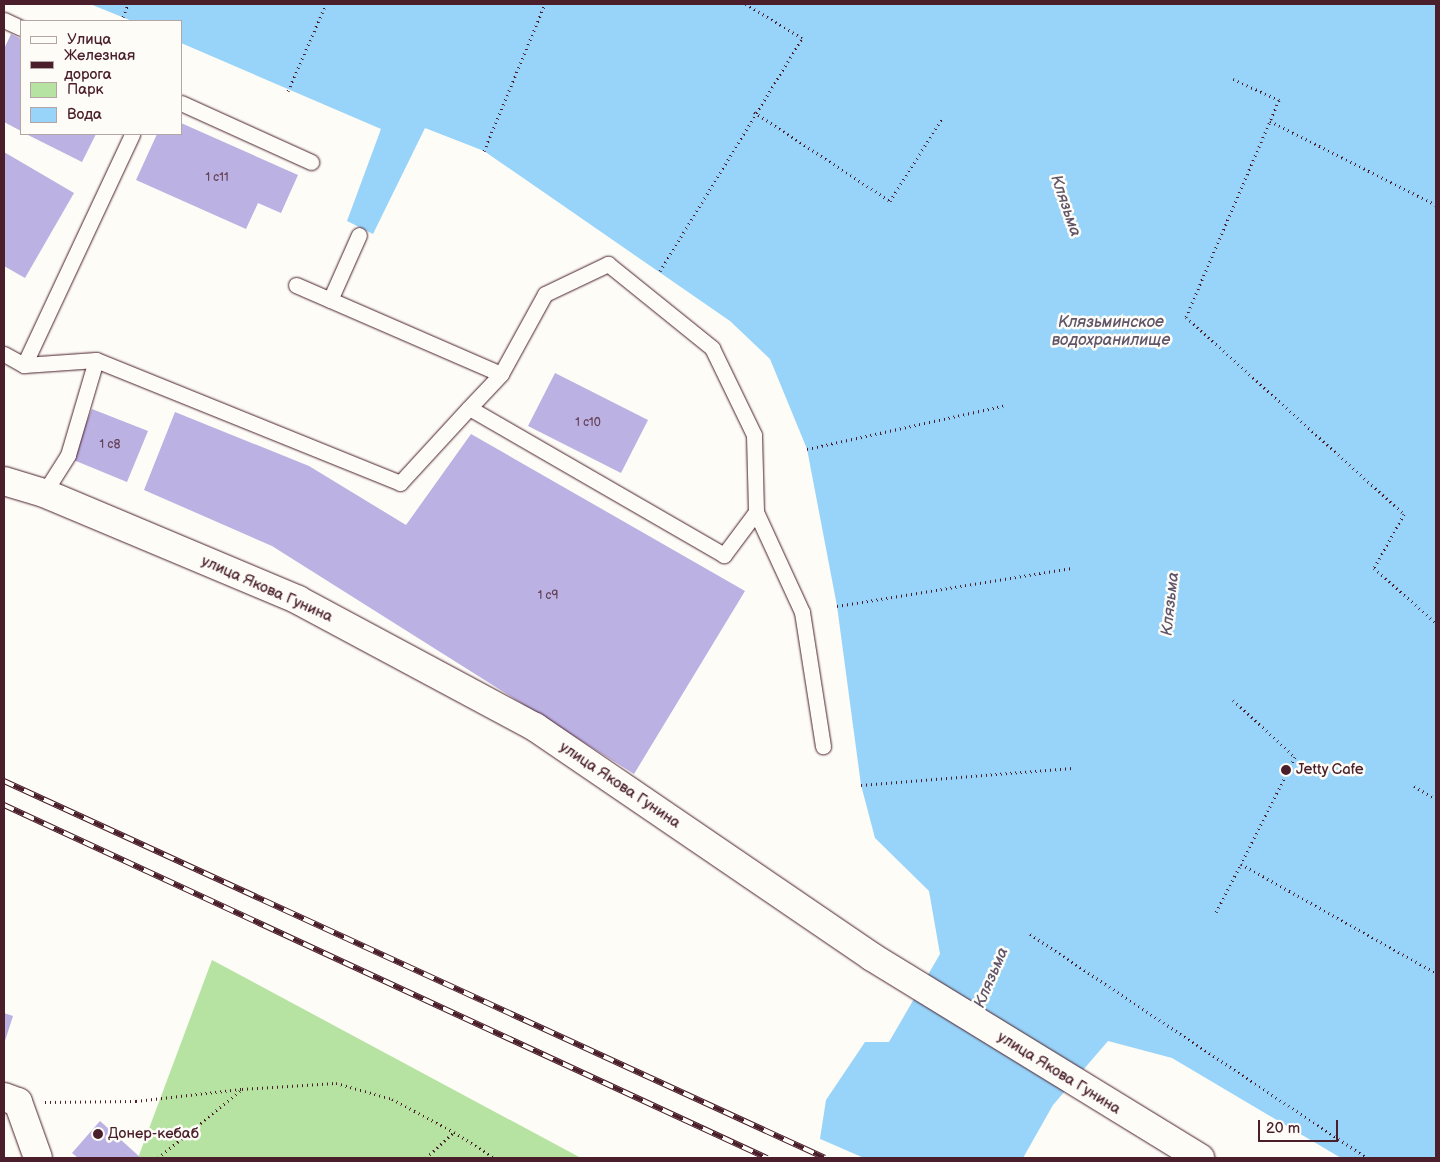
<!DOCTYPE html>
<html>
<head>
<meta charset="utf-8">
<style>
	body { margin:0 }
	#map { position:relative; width:1440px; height:1162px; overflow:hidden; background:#fdfcf7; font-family:"Balsamiq Sans",sans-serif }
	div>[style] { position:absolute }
	.green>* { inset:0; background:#b6e3a1 }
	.water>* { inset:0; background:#98d4f9 }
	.pier>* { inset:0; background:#fdfcf7 }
	.building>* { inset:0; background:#bbb1e3 }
	.path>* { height:3px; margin-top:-1.5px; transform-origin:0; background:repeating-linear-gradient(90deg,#4a1f2b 0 1px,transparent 0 5px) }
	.roads { filter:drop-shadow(0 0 1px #4a1f2b) drop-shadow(0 0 1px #4a1f2b) }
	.lane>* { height:15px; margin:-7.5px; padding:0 7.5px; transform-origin:7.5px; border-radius:7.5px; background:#fdfcf7 }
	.street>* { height:28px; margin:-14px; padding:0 14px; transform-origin:14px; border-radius:14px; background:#fdfcf7 }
	.rail>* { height:5.5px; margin-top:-2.75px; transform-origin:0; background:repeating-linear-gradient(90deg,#fdfcf7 0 11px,#4a1f2b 0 22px); box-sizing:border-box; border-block:1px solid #4a1f2b }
	.dots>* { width:14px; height:14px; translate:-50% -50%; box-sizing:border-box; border:2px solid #fdfcf7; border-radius:50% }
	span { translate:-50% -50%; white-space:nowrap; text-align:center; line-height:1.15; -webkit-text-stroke:5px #fdfcf7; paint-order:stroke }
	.number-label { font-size:12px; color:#664459 }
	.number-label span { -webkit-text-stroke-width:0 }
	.street-label { font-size:15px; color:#4a1f2b }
	.poi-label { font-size:15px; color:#4a1f2b }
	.left { translate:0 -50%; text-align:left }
	.water-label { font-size:16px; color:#615569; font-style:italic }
	.frame { position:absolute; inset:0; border:5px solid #4a1f2b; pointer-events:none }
	.legend { position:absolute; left:20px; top:20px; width:162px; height:115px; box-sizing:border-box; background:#fdfcf7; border:1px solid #b5a4a5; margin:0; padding:6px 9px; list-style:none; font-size:15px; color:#4a1f2b }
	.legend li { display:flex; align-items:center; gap:10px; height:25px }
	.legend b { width:25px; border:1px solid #b5a4a5 }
	.scale { position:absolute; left:1258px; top:1120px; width:80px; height:22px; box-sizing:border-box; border:2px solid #4a1f2b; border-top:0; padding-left:6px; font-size:15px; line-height:18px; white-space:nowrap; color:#4a1f2b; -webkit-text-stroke:4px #fdfcf7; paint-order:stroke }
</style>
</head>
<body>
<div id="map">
	<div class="green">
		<i style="clip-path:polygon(212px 960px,581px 1158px,138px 1158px)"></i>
	</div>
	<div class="water">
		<i style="clip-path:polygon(90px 4px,1436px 4px,1436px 1158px,1341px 1158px,1172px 1058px,1108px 1041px,1053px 1105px,1023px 1158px,817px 1158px,826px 1100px,865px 1042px,889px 1042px,940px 954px,929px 891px,875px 838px,861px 785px,837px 606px,807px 449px,770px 359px,730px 321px,484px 151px,425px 128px,373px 234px,347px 221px,381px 129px,181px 43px,181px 21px,132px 21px)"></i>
	</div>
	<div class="pier">
		<i style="clip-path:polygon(818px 1138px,864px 1158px,815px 1158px)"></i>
	</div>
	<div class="building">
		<i style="clip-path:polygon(11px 34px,21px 39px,21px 131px,4px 122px,4px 49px)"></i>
		<i style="clip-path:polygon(181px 123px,298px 175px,281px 213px,258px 203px,246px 229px,136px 180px,157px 134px,181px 134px)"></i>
		<i style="clip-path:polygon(26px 134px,96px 134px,82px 162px)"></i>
		<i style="clip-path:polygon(4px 152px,74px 193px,25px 278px,4px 266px)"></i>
		<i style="clip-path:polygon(555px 373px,648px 420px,621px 473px,528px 426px)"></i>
		<i style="clip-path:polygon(92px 409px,148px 431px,127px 482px,71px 459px)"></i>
		<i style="clip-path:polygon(175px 412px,309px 466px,406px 525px,471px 434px,745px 591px,634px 774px,272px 546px,144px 490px)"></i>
		<i style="clip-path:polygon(4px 1013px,13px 1016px,4px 1044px)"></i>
		<i style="clip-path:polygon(100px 1121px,141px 1158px,78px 1158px,72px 1153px)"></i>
	</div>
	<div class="path">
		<i style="left:123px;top:17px;width:14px;rotate:-69deg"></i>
		<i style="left:1233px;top:79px;width:51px;rotate:24.5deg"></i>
		<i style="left:1279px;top:100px;width:236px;rotate:113.2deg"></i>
		<i style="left:1186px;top:317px;width:294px;rotate:42.1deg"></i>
		<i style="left:1404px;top:514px;width:62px;rotate:119.1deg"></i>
		<i style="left:1374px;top:568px;width:83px;rotate:41.6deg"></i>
		<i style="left:288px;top:91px;width:95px;rotate:-66.4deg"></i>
		<i style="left:754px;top:112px;width:163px;rotate:33.2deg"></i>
		<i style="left:890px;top:201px;width:99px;rotate:-57.8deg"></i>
		<i style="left:1270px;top:121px;width:186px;rotate:26.8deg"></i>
		<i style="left:484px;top:151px;width:159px;rotate:-67.5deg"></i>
		<i style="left:660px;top:271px;width:273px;rotate:-58.6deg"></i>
		<i style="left:802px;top:38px;width:66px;rotate:-148.7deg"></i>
		<i style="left:807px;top:449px;width:201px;rotate:-12.4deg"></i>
		<i style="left:837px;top:606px;width:238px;rotate:-9.2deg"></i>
		<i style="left:1233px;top:700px;width:84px;rotate:42.6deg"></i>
		<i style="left:1295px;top:757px;width:120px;rotate:116.8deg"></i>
		<i style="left:1241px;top:864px;width:223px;rotate:29.2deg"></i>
		<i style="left:861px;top:785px;width:212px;rotate:-4.6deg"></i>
		<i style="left:1414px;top:786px;width:26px;rotate:31deg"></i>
		<i style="left:1216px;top:912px;width:54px;rotate:-62.5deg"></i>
		<i style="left:1030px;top:934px;width:405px;rotate:33.6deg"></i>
		<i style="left:45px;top:1102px;width:91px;rotate:-0.6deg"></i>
		<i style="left:136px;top:1101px;width:106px;rotate:-6.5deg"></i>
		<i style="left:158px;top:1158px;width:109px;rotate:-39.4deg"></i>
		<i style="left:242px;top:1089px;width:94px;rotate:-3.7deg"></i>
		<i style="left:336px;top:1083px;width:58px;rotate:15.9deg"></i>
		<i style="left:392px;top:1099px;width:70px;rotate:28deg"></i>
		<i style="left:454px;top:1132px;width:49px;rotate:32.4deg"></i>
		<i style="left:426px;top:1158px;width:38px;rotate:-43deg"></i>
	</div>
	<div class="roads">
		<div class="lane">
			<i style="left:4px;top:20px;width:19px;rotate:25deg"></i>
			<i style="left:181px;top:103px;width:143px;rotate:24.4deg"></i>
			<i style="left:296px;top:285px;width:223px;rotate:23.5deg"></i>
			<i style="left:330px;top:300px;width:71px;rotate:-66deg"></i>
			<i style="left:4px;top:354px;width:23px;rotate:29deg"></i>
			<i style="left:24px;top:365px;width:72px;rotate:-4deg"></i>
			<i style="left:96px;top:360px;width:328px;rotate:22deg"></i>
			<i style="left:400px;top:483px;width:102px;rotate:-47.4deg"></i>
			<i style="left:469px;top:408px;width:47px;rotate:-46.7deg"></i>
			<i style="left:501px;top:374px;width:91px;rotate:-61.2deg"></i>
			<i style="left:545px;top:294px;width:70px;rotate:-25.5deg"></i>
			<i style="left:608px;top:264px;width:134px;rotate:38.9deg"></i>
			<i style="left:712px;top:348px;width:97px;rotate:64.2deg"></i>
			<i style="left:754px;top:435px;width:77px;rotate:88.5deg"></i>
			<i style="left:756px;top:512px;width:54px;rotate:126.7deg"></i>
			<i style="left:724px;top:555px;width:294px;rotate:-150deg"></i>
			<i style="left:24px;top:365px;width:255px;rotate:-64.9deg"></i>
			<i style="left:44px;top:493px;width:45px;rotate:-57.7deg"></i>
			<i style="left:68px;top:455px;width:99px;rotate:-73.6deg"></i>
			<i style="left:756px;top:512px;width:110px;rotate:65.3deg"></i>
			<i style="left:802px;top:612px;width:136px;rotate:81.1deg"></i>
		</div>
		<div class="street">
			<i style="left:4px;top:481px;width:42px;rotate:16.7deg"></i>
			<i style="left:44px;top:493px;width:276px;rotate:22.8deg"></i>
			<i style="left:298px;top:600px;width:269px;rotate:28.2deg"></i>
			<i style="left:535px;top:727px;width:408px;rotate:34.3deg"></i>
			<i style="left:872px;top:957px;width:385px;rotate:31.5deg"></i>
			<i style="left:4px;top:1097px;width:15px;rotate:20deg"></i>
			<i style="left:18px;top:1102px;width:59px;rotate:70.3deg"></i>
		</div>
	</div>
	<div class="rail">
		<i style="left:4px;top:781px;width:903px;rotate:24.66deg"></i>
		<i style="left:4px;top:805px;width:841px;rotate:24.83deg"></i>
	</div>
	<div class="dots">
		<i style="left:1286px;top:770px;background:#4a1f2b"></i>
		<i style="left:98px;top:1134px;background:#4a1f2b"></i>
	</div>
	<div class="number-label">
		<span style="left:217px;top:178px">1 с11</span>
		<span style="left:588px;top:423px">1 с10</span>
		<span style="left:110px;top:445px">1 с8</span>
		<span style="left:548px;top:596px">1 с9</span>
	</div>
	<div class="street-label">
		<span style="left:267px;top:589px;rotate:24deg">улица Якова Гунина</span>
		<span style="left:620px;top:785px;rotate:34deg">улица Якова Гунина</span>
		<span style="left:1059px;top:1073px;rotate:32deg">улица Якова Гунина</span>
	</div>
	<div class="poi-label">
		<span class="left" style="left:1296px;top:770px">Jetty Cafe</span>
		<span class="left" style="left:108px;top:1134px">Донер-кебаб</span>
	</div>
	<div class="water-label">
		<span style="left:1065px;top:206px;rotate:71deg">Клязьма</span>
		<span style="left:1111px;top:332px">Клязьминское<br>водохранилище</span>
		<span style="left:1171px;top:604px;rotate:-84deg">Клязьма</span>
		<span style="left:992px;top:978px;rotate:-67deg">Клязьма</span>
	</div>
	<div class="frame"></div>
	<ul class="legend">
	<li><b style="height:6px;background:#fdfcf7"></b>Улица</li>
	<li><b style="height:6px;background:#4a1f2b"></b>Железная дорога</li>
	<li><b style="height:14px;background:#b6e3a1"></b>Парк</li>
	<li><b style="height:14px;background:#98d4f9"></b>Вода</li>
	</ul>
	<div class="scale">20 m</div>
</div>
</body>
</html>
